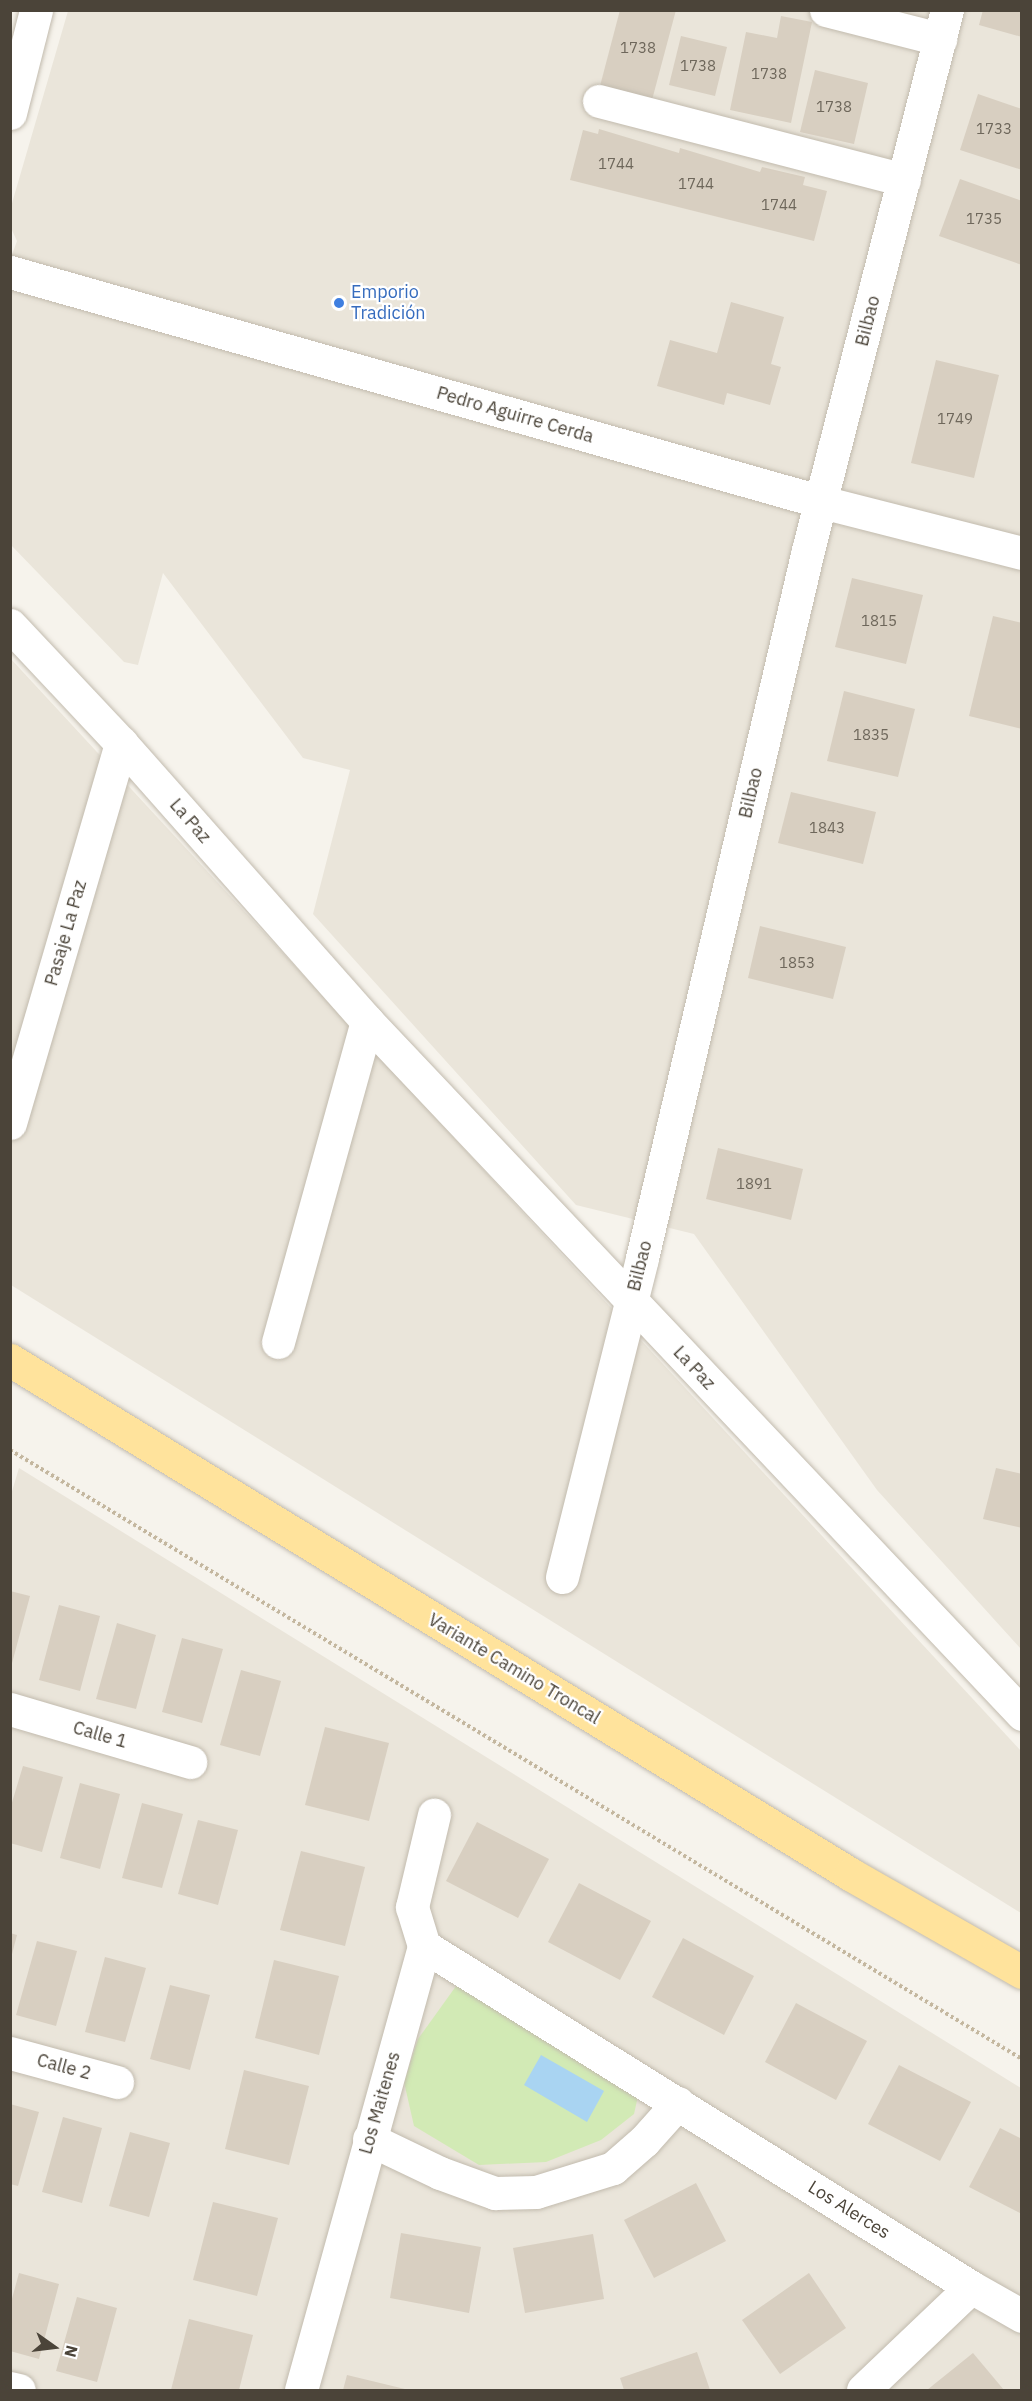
<!DOCTYPE html>
<html>
<head>
<meta charset="utf-8">
<style>
	body { margin:0 }
	#map { position:relative; width:1032px; height:2401px; overflow:hidden; background:#f6f3ec; font-family:"IBM Plex Sans",sans-serif }
	div>[style] { position:absolute }
	.residential>* { inset:0; background:#eae5da }
	.green>* { inset:0; background:#d2eab5 }
	.water>* { inset:0; background:#a9d4f2 }
	.building>* { inset:0; background:#d8cfc1 }
	.path>* { height:4px; margin-top:-2px; transform-origin:0; background:repeating-linear-gradient(90deg,#c4b79f 0 3px,transparent 0 6px) }
	.roads { filter:drop-shadow(0 0 2px #c2bbae) drop-shadow(0 0 2px #c2bbae) }
	.minor>* { height:33px; margin:-16.5px; padding:0 16.5px; transform-origin:16.5px; border-radius:16.5px; background:#fff }
	.primary>* { height:33px; margin:-16.5px; padding:0 16.5px; transform-origin:16.5px; border-radius:16.5px; background:#ffe39c }
	.dots>* { width:16px; height:16px; translate:-50% -50%; box-sizing:border-box; border:3px solid #fff; border-radius:50% }
	span { translate:-50% -50%; white-space:nowrap; text-align:center; line-height:1.15; -webkit-text-stroke:4.5px #fff; paint-order:stroke }
	.number-label { font-size:15px; color:#6e675b }
	.number-label span { -webkit-text-stroke-width:0 }
	.shop-label { font-size:18px; color:#366cbe }
	.left { translate:0 -50%; text-align:left }
	.street-label { font-size:18px; color:#4b4439 }
	.frame { position:absolute; inset:0; border:12px solid #4b4439; pointer-events:none }
	.north { position:absolute; left:24px; top:2317px; width:60px; height:60px; -webkit-text-stroke:4px #fff; paint-order:stroke; rotate:104deg; font-size:16px; font-weight:700; line-height:24px; text-align:center; color:#4b4439 }
	.north::after { content:''; display:block; margin:auto; width:21px; height:27px; background:#4b4439; clip-path:polygon(50% 0,100% 100%,50% 72%,0 100%) }
</style>
</head>
<body>
<div id="map">
	<div class="residential">
		<i style="clip-path:polygon(68px 11px,1021px 11px,1021px 1649px,877px 1490px,694px 1234px,576px 1205px,313px 914px,350px 770px,303px 758px,163px 573px,138px 665px,124px 662px,11px 545px,10px 260px,17px 241px,11px 228px,10px 210px)"></i>
		<i style="clip-path:polygon(10px 658px,1021px 1751px,1021px 1913px,11px 1285px)"></i>
		<i style="clip-path:polygon(19px 1468px,1021px 2088px,1021px 2390px,11px 2390px,10px 1498px)"></i>
	</div>
	<div class="green">
		<i style="clip-path:polygon(459px 1982px,638px 2096px,634px 2114px,601px 2140px,546px 2162px,479px 2165px,414px 2126px,404px 2082px,418px 2039px)"></i>
	</div>
	<div class="water">
		<i style="clip-path:polygon(541px 2055px,604px 2091px,587px 2122px,524px 2085px)"></i>
	</div>
	<div class="building">
		<i style="clip-path:polygon(620px 10px,676px 10px,652px 100px,600px 86px)"></i>
		<i style="clip-path:polygon(983px 10px,1022px 10px,1022px 37px,979px 25px)"></i>
		<i style="clip-path:polygon(781px 16px,812px 22px,791px 123px,730px 110px,746px 32px,777px 38px)"></i>
		<i style="clip-path:polygon(681px 36px,727px 47px,715px 96px,669px 85px)"></i>
		<i style="clip-path:polygon(815px 70px,868px 83px,854px 144px,800px 132px)"></i>
		<i style="clip-path:polygon(978px 94px,1022px 109px,1022px 170px,960px 150px)"></i>
		<i style="clip-path:polygon(599px 129px,679px 153px,680px 148px,760px 172px,762px 167px,805px 177px,803px 185px,827px 191px,814px 241px,570px 180px,583px 130px,598px 134px)"></i>
		<i style="clip-path:polygon(960px 179px,1022px 201px,1022px 265px,939px 236px)"></i>
		<i style="clip-path:polygon(731px 302px,784px 317px,771px 364px,781px 367px,770px 405px,727px 393px,724px 405px,657px 386px,670px 340px,717px 353px)"></i>
		<i style="clip-path:polygon(936px 360px,999px 375px,974px 478px,911px 463px)"></i>
		<i style="clip-path:polygon(852px 578px,923px 595px,906px 664px,835px 647px)"></i>
		<i style="clip-path:polygon(993px 616px,1022px 623px,1022px 729px,969px 716px)"></i>
		<i style="clip-path:polygon(844px 691px,915px 709px,898px 777px,827px 761px)"></i>
		<i style="clip-path:polygon(791px 792px,876px 812px,863px 864px,778px 843px)"></i>
		<i style="clip-path:polygon(760px 926px,846px 947px,833px 999px,748px 978px)"></i>
		<i style="clip-path:polygon(718px 1148px,803px 1169px,791px 1220px,706px 1199px)"></i>
		<i style="clip-path:polygon(996px 1468px,1022px 1474px,1022px 1528px,983px 1519px)"></i>
		<i style="clip-path:polygon(10px 1591px,30px 1596px,11px 1667px,10px 1667px)"></i>
		<i style="clip-path:polygon(59px 1605px,100px 1616px,80px 1691px,39px 1680px)"></i>
		<i style="clip-path:polygon(117px 1623px,156px 1635px,136px 1709px,96px 1699px)"></i>
		<i style="clip-path:polygon(182px 1638px,223px 1649px,202px 1723px,162px 1712px)"></i>
		<i style="clip-path:polygon(241px 1670px,281px 1681px,260px 1756px,220px 1745px)"></i>
		<i style="clip-path:polygon(325px 1727px,389px 1743px,369px 1821px,305px 1805px)"></i>
		<i style="clip-path:polygon(23px 1766px,63px 1777px,42px 1852px,10px 1843px,10px 1809px)"></i>
		<i style="clip-path:polygon(80px 1783px,120px 1794px,100px 1869px,60px 1858px)"></i>
		<i style="clip-path:polygon(142px 1803px,183px 1814px,162px 1888px,122px 1878px)"></i>
		<i style="clip-path:polygon(198px 1820px,238px 1830px,218px 1905px,178px 1894px)"></i>
		<i style="clip-path:polygon(477px 1822px,549px 1859px,518px 1918px,446px 1881px)"></i>
		<i style="clip-path:polygon(301px 1851px,365px 1867px,345px 1946px,280px 1930px)"></i>
		<i style="clip-path:polygon(579px 1883px,651px 1921px,620px 1980px,548px 1942px)"></i>
		<i style="clip-path:polygon(10px 1933px,17px 1935px,11px 1958px,10px 1958px)"></i>
		<i style="clip-path:polygon(683px 1938px,754px 1976px,724px 2035px,652px 1997px)"></i>
		<i style="clip-path:polygon(37px 1941px,77px 1951px,56px 2026px,16px 2015px)"></i>
		<i style="clip-path:polygon(105px 1957px,146px 1968px,125px 2042px,85px 2032px)"></i>
		<i style="clip-path:polygon(274px 1960px,339px 1976px,319px 2055px,255px 2038px)"></i>
		<i style="clip-path:polygon(170px 1985px,210px 1995px,190px 2070px,150px 2059px)"></i>
		<i style="clip-path:polygon(796px 2003px,867px 2041px,836px 2100px,765px 2062px)"></i>
		<i style="clip-path:polygon(899px 2065px,971px 2102px,940px 2161px,868px 2124px)"></i>
		<i style="clip-path:polygon(244px 2070px,309px 2086px,289px 2165px,225px 2149px)"></i>
		<i style="clip-path:polygon(10px 2104px,39px 2112px,18px 2186px,10px 2184px)"></i>
		<i style="clip-path:polygon(63px 2117px,102px 2128px,82px 2203px,42px 2192px)"></i>
		<i style="clip-path:polygon(1000px 2128px,1022px 2139px,1022px 2214px,969px 2187px)"></i>
		<i style="clip-path:polygon(130px 2132px,170px 2143px,149px 2217px,109px 2206px)"></i>
		<i style="clip-path:polygon(696px 2183px,726px 2241px,654px 2278px,624px 2220px)"></i>
		<i style="clip-path:polygon(213px 2202px,278px 2218px,257px 2296px,193px 2280px)"></i>
		<i style="clip-path:polygon(401px 2233px,481px 2247px,469px 2313px,390px 2298px)"></i>
		<i style="clip-path:polygon(593px 2234px,604px 2299px,525px 2313px,513px 2248px)"></i>
		<i style="clip-path:polygon(19px 2273px,59px 2284px,39px 2359px,10px 2351px,10px 2306px)"></i>
		<i style="clip-path:polygon(809px 2273px,846px 2328px,780px 2374px,742px 2320px)"></i>
		<i style="clip-path:polygon(77px 2297px,117px 2308px,97px 2382px,56px 2371px)"></i>
		<i style="clip-path:polygon(189px 2319px,253px 2335px,239px 2390px,171px 2390px)"></i>
		<i style="clip-path:polygon(697px 2352px,710px 2390px,624px 2390px,620px 2378px)"></i>
		<i style="clip-path:polygon(973px 2353px,1004px 2390px,927px 2390px)"></i>
		<i style="clip-path:polygon(347px 2375px,409px 2390px,343px 2390px)"></i>
	</div>
	<div class="path">
		<i style="left:10px;top:1450px;width:1181px;rotate:31.04deg"></i>
	</div>
	<div class="roads">
		<div class="minor">
			<i style="left:826px;top:10px;width:118px;rotate:14.3deg"></i>
			<i style="left:599px;top:101px;width:315px;rotate:14.5deg"></i>
			<i style="left:10px;top:113px;width:106px;rotate:-75.8deg"></i>
			<i style="left:10px;top:272px;width:844px;rotate:15.81deg"></i>
			<i style="left:822px;top:502px;width:206px;rotate:14.3deg"></i>
			<i style="left:10px;top:625px;width:162px;rotate:46.8deg"></i>
			<i style="left:121px;top:743px;width:371px;rotate:48.5deg"></i>
			<i style="left:367px;top:1021px;width:954px;rotate:46.61deg"></i>
			<i style="left:10px;top:1123px;width:396px;rotate:-73.7deg"></i>
			<i style="left:278px;top:1342px;width:333px;rotate:-74.5deg"></i>
			<i style="left:562px;top:1577px;width:329px;rotate:-75.9deg"></i>
			<i style="left:642px;top:1258px;width:727px;rotate:-76.8deg"></i>
			<i style="left:808px;top:550px;width:558px;rotate:-75.57deg"></i>
			<i style="left:10px;top:1709px;width:188px;rotate:16.4deg"></i>
			<i style="left:424px;top:1946px;width:645px;rotate:31.94deg"></i>
			<i style="left:971px;top:2287px;width:59px;rotate:29.6deg"></i>
			<i style="left:10px;top:2053px;width:111px;rotate:15.2deg"></i>
			<i style="left:369px;top:2139px;width:79px;rotate:25.6deg"></i>
			<i style="left:440px;top:2173px;width:59px;rotate:20deg"></i>
			<i style="left:495px;top:2193px;width:41px;rotate:-1.4deg"></i>
			<i style="left:536px;top:2192px;width:81px;rotate:-17.3deg"></i>
			<i style="left:613px;top:2168px;width:41px;rotate:-41.1deg"></i>
			<i style="left:644px;top:2141px;width:51px;rotate:-48.2deg"></i>
			<i style="left:10px;top:2388px;width:9px;rotate:13deg"></i>
			<i style="left:301px;top:2390px;width:461px;rotate:-74.5deg"></i>
			<i style="left:424px;top:1946px;width:41px;rotate:-107.1deg"></i>
			<i style="left:412px;top:1907px;width:95px;rotate:-76.6deg"></i>
			<i style="left:863px;top:2390px;width:149px;rotate:-43.6deg"></i>
		</div>
		<div class="primary">
			<i style="left:10px;top:1360px;width:985px;rotate:31.46deg"></i>
			<i style="left:850px;top:1874px;width:198px;rotate:29.7deg"></i>
		</div>
	</div>
	<div class="dots">
		<i style="left:339px;top:303px;background:#3f7fe0"></i>
	</div>
	<div class="number-label">
		<span style="left:638px;top:48px">1738</span>
		<span style="left:698px;top:66px">1738</span>
		<span style="left:769px;top:74px">1738</span>
		<span style="left:834px;top:107px">1738</span>
		<span style="left:994px;top:129px">1733</span>
		<span style="left:616px;top:164px">1744</span>
		<span style="left:696px;top:184px">1744</span>
		<span style="left:779px;top:205px">1744</span>
		<span style="left:984px;top:219px">1735</span>
		<span style="left:955px;top:419px">1749</span>
		<span style="left:879px;top:621px">1815</span>
		<span style="left:871px;top:735px">1835</span>
		<span style="left:827px;top:828px">1843</span>
		<span style="left:797px;top:963px">1853</span>
		<span style="left:754px;top:1184px">1891</span>
	</div>
	<div class="shop-label">
		<span class="left" style="left:351px;top:303px">Emporio<br>Tradición</span>
	</div>
	<div class="street-label">
		<span style="left:868px;top:321px;rotate:-76deg">Bilbao</span>
		<span style="left:515px;top:415px;rotate:16deg">Pedro Aguirre Cerda</span>
		<span style="left:751px;top:793px;rotate:-77deg">Bilbao</span>
		<span style="left:190px;top:821px;rotate:49deg">La Paz</span>
		<span style="left:66px;top:933px;rotate:-74deg">Pasaje La Paz</span>
		<span style="left:640px;top:1266px;rotate:-76deg">Bilbao</span>
		<span style="left:694px;top:1368px;rotate:47deg">La Paz</span>
		<span style="left:514px;top:1669px;rotate:31deg">Variante Camino Troncal</span>
		<span style="left:100px;top:1735px;rotate:16deg">Calle 1</span>
		<span style="left:64px;top:2067px;rotate:15deg">Calle 2</span>
		<span style="left:380px;top:2103px;rotate:-74deg">Los Maitenes</span>
		<span style="left:849px;top:2210px;rotate:32deg">Los Alerces</span>
	</div>
	<div class="frame"></div>
	<div class="north">N</div>
</div>
</body>
</html>
